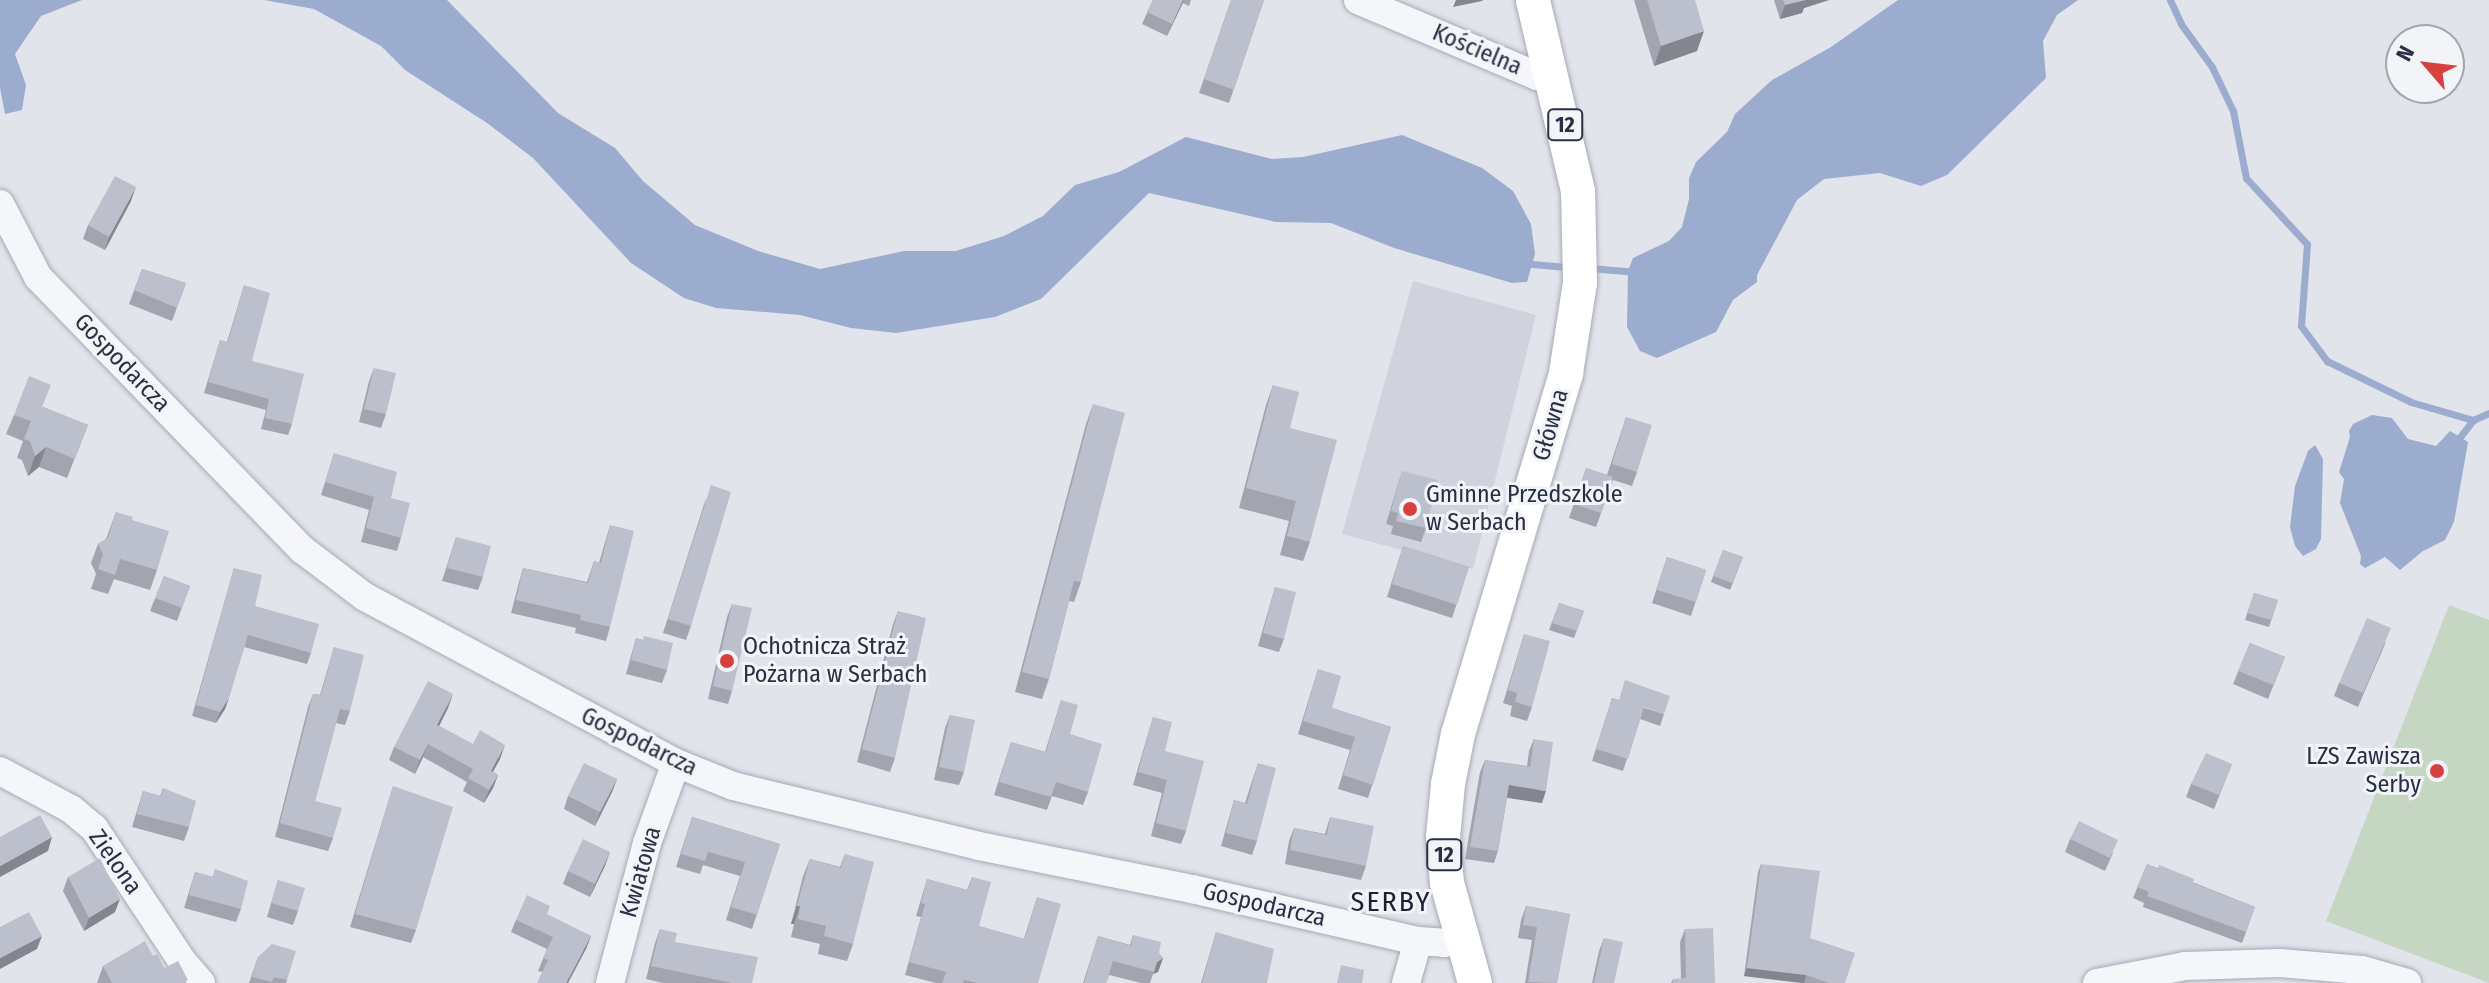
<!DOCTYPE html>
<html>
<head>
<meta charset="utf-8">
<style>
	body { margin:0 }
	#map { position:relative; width:2489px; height:983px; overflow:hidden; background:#e2e4eb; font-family:"Fira Sans Condensed",sans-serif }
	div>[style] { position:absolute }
	.built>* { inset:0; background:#d0d3de }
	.green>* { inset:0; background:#c5d6c3 }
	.water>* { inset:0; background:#9bacce }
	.stream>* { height:7px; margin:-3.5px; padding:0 3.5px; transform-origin:3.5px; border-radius:3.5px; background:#9bacce }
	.roads { filter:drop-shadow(0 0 2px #a7aab6) drop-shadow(0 0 2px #a7aab6) }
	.minor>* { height:28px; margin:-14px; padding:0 14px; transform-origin:14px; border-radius:14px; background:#f5f6f9 }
	.major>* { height:34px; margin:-17px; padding:0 17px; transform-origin:17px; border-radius:17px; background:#fff }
	.wall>* { inset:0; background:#a2a4af }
	.shaded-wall>* { inset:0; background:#84868f }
	.building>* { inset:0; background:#bcbfcc }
	.dots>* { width:22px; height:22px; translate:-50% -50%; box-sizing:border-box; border:4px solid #f2f4f8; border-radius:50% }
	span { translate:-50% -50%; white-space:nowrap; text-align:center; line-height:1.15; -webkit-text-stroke:6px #f2f4f8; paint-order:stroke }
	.shield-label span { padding:2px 6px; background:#f2f4f8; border:2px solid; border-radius:6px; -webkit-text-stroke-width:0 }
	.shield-label { font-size:22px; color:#292f45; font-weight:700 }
	.street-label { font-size:24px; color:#292f45 }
	.poi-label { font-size:24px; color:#292f45 }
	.left { translate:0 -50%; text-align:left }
	.right { translate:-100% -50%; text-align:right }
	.quarter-label { font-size:28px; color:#1b2036; letter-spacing:2px }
	.north { position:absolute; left:2385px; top:24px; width:80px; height:80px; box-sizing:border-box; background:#f2f4f8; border:2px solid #a2a5b0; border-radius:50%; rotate:298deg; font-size:22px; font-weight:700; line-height:32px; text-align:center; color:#292f45 }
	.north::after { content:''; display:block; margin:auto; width:28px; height:36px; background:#d8403f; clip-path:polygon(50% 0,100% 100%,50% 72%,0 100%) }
</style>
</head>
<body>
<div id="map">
	<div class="built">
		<i style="clip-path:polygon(1413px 281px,1536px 315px,1473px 569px,1342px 534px)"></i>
	</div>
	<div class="green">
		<i style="clip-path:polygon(2449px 605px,2489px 620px,2489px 983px,2326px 921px)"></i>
	</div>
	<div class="water">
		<i style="clip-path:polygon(0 0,82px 0,41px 16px,15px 54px,26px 85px,22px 110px,5px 114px,0 88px)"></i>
		<i style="clip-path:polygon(264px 0,447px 0,558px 113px,615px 148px,643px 181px,695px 225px,758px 251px,820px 269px,904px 251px,956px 251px,1004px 236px,1043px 216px,1075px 185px,1119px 172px,1186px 137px,1272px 159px,1303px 157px,1402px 135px,1482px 168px,1513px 191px,1531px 224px,1535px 254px,1527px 282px,1512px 283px,1394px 248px,1331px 223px,1276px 222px,1149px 193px,1041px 299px,995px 317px,896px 333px,851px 328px,800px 315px,716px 308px,684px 298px,631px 263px,533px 158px,487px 123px,405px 70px,381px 46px,314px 9px)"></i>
		<i style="clip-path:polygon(1898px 0,2078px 0,2057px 15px,2043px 41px,2046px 78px,1947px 175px,1921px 186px,1880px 173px,1824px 179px,1797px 200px,1757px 275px,1757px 282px,1733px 300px,1716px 332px,1657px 358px,1640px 351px,1627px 327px,1628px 271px,1633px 258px,1669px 241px,1682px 227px,1689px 199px,1689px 178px,1696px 162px,1727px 132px,1735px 114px,1772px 80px,1831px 47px)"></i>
		<i style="clip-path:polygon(2372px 415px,2392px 418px,2408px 439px,2436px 446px,2450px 431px,2468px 442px,2454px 522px,2445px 540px,2423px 551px,2400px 570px,2385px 557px,2365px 568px,2360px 564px,2361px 556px,2340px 503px,2344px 479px,2339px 472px,2350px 437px,2349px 431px,2353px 424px)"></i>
		<i style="clip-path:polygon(2315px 445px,2323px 459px,2321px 539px,2316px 549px,2303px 556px,2295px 546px,2290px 527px,2295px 486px,2308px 451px)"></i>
	</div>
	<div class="stream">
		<i style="left:2170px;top:0;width:26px;rotate:65deg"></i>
		<i style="left:2181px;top:24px;width:53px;rotate:54.2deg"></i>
		<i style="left:2212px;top:67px;width:49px;rotate:64.5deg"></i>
		<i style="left:2233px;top:111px;width:68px;rotate:79deg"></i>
		<i style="left:2246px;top:178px;width:90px;rotate:47.3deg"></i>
		<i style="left:2307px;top:244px;width:82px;rotate:94.2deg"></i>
		<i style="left:2301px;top:326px;width:44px;rotate:53.4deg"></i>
		<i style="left:2327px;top:361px;width:93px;rotate:26deg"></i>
		<i style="left:2411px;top:402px;width:65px;rotate:16.2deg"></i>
		<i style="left:1532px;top:264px;width:38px;rotate:5deg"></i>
		<i style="left:1590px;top:268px;width:38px;rotate:5deg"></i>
		<i style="left:2456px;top:442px;width:28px;rotate:-52deg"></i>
		<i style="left:2473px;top:420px;width:17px;rotate:-24deg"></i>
	</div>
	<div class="roads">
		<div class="minor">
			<i style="left:1358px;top:0;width:194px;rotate:23deg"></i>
			<i style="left:1537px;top:76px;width:16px;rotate:-18deg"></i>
			<i style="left:0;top:204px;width:82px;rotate:62.5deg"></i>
			<i style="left:38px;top:277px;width:380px;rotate:45.9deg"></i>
			<i style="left:303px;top:550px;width:78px;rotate:37.2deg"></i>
			<i style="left:365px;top:597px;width:353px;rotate:28.1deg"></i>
			<i style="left:676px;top:763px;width:61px;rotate:22deg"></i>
			<i style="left:733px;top:786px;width:253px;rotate:13.7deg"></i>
			<i style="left:979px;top:846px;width:217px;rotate:11.4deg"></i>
			<i style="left:1192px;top:889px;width:232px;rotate:13deg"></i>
			<i style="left:1418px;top:941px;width:26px;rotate:4deg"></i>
			<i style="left:1444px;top:943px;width:18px;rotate:-16deg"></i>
			<i style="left:0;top:771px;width:81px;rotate:28.2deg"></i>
			<i style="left:71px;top:809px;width:30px;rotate:40deg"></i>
			<i style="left:94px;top:828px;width:159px;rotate:56.5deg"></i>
			<i style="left:182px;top:961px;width:29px;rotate:49deg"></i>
			<i style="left:610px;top:983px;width:145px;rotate:-75.2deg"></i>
			<i style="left:647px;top:843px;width:85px;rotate:-70.1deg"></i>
			<i style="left:1406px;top:983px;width:44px;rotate:-74.1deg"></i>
			<i style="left:2097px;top:983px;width:90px;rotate:-10.9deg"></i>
			<i style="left:2185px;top:966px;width:95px;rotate:-1.8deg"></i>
			<i style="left:2280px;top:963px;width:82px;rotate:4.9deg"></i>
			<i style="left:2362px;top:970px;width:47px;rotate:16.1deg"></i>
		</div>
		<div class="major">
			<i style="left:1475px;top:983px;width:104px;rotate:-105.6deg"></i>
			<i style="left:1447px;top:883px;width:46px;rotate:-95deg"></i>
			<i style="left:1443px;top:837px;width:53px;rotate:-84.6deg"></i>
			<i style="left:1448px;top:784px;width:51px;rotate:-78.7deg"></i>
			<i style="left:1458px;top:734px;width:377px;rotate:-73.3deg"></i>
			<i style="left:1566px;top:373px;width:91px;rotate:-81.2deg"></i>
			<i style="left:1580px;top:283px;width:92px;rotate:-91.2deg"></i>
			<i style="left:1578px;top:191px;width:196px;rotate:-103.3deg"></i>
		</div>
	</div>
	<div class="wall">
		<i style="clip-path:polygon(1153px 0,1191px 0,1189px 6px,1183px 3px,1167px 36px,1142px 24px)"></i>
		<i style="clip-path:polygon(1231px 0,1264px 0,1229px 103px,1199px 93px)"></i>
		<i style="clip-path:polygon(1634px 0,1695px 0,1697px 51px,1654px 66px)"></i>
		<i style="clip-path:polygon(1774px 0,1829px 0,1804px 8px,1802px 13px,1780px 19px)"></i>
		<i style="clip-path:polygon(131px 201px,105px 250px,83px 239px,88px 225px)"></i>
		<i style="clip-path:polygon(142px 269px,186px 283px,172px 321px,129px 304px)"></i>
		<i style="clip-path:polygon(244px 285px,252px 361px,292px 424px,288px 435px,261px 429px,266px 410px,204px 393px,220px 340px,227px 342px)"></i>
		<i style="clip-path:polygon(374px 368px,386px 414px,381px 428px,359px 422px,369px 381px)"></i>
		<i style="clip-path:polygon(1273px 385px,1290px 428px,1310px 542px,1303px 561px,1280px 555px,1289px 521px,1239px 508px,1266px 405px)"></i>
		<i style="clip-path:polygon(1093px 404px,1081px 582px,1074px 602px,1069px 601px,1049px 679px,1042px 699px,1015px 692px,1086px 424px)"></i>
		<i style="clip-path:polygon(43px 407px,88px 425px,67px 478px,39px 467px,28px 476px,22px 460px,17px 458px,23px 441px,6px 434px,14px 415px)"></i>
		<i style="clip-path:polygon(1626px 417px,1637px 472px,1632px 486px,1613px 480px,1596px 527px,1569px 518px,1586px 468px,1607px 475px)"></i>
		<i style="clip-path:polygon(334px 453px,391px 498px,401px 538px,397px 551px,361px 542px,369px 510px,321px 495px)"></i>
		<i style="clip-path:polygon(1402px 471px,1426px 528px,1421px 542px,1391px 534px,1393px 526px,1386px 524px)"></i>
		<i style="clip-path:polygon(706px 498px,691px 626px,686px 640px,663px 633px)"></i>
		<i style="clip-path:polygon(116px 512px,132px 520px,157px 570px,150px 590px,114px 579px,108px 594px,91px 589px,96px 574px,91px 563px,98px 544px,106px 539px)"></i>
		<i style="clip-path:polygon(610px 525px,610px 627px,606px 641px,575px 633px,576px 628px,511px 613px,519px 582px,523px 568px,587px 582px,594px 561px,599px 563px)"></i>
		<i style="clip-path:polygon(456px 537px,483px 577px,478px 590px,442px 581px)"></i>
		<i style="clip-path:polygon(1403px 546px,1469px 567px,1452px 618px,1387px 597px)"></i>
		<i style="clip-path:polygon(1723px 550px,1743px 557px,1730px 590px,1711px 582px)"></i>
		<i style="clip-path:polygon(1667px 557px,1706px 570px,1691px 616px,1652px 603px)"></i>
		<i style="clip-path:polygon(234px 568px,255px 606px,311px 653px,307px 664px,244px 647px,225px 709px,216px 723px,192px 716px)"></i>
		<i style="clip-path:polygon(164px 576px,190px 586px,177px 621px,150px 611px)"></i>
		<i style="clip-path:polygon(1275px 587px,1284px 639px,1279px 652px,1258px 646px)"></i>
		<i style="clip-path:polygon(2254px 593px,2278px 600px,2269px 627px,2245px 620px)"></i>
		<i style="clip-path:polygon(1559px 603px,1584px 611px,1574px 638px,1549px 630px)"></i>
		<i style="clip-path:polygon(732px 604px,732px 691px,728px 704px,708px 699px,727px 617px)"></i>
		<i style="clip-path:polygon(898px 611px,895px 758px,890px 772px,857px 762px,893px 624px)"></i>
		<i style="clip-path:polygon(1524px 634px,1532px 707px,1527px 721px,1510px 716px,1512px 706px,1503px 703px)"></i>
		<i style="clip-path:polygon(636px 638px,642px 640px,667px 670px,662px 683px,626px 674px)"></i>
		<i style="clip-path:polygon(2386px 642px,2358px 707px,2334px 696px,2339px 683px)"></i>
		<i style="clip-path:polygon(2250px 643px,2285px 657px,2268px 699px,2233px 684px)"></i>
		<i style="clip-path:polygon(334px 647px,350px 711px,345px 725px,336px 723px,315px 801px,333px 838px,328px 851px,275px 837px,308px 707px,313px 694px,320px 695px)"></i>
		<i style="clip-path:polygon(1318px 669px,1332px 708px,1391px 727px,1368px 798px,1338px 789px,1350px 750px,1298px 734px)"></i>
		<i style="clip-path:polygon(1612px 698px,1664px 714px,1660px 726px,1640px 719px,1623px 771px,1592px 761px)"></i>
		<i style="clip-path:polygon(1061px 700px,1070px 734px,1088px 792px,1083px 805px,1052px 796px,1047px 810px,994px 795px,1011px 742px,1045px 752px)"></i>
		<i style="clip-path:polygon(448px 708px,439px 726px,500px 759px,493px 772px,498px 775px,493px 788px,484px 803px,463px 791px,467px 782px,423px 757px,415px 774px,389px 760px,394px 747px)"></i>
		<i style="clip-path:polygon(950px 715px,964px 772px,959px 785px,934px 780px,945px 728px)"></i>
		<i style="clip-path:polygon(1153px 717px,1165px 751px,1186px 831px,1181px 844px,1151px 836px,1162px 793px,1133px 785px)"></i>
		<i style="clip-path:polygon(1534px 739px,1542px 803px,1507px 798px,1498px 851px,1494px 863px,1465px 859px,1480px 772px,1485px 760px,1527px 766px,1529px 751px)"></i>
		<i style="clip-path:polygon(1258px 763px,1257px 841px,1252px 855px,1221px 846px,1234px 800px,1245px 803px)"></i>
		<i style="clip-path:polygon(2232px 764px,2214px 809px,2186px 797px,2191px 784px)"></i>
		<i style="clip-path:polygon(617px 779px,612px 792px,595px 826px,564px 809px,568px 796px)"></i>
		<i style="clip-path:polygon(393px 786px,416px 930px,411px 943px,350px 927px)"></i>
		<i style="clip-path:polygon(163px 788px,189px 827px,184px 841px,132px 827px,143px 791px,160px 796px)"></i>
		<i style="clip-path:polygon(692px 817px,780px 844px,752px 929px,726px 920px,740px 876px,703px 865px,700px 874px,676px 867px)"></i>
		<i style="clip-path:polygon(1330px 817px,1366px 866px,1361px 880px,1285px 864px,1289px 841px,1294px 828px,1325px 834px)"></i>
		<i style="clip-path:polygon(2070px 839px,2113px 853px,2105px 871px,2065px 852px)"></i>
		<i style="clip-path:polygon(610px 852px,590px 897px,563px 884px,568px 871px)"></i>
		<i style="clip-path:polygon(845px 854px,853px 944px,847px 961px,818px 954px,820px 944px,791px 937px,794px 924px,791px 924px,803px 876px,810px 859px,840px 867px)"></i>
		<i style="clip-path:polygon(1761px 864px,1810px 938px,1845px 983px,1801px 983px,1744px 976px,1758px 872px)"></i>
		<i style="clip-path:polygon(2147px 864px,2255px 907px,2242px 943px,2143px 907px,2144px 903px,2133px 898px)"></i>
		<i style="clip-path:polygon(215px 869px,241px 909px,236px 922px,184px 908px,195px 872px,213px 877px)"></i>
		<i style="clip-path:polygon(68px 877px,115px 912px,84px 931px,63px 891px)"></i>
		<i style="clip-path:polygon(972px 877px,979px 926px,1024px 939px,1037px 897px,1038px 983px,936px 983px,905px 975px,921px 917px,916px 916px,927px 879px,967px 890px)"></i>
		<i style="clip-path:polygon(278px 880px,298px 911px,293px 925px,267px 917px)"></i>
		<i style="clip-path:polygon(1526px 906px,1570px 914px,1557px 983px,1525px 983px,1532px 940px,1518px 938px,1521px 920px)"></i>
		<i style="clip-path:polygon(547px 915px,591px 936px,586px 949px,542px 972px,538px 971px,547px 949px,511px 932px,516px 920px)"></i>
		<i style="clip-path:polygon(660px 929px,675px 942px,752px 983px,663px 983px,646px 979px,655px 943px)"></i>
		<i style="clip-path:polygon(1685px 929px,1715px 983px,1671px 983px,1673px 979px,1681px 979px,1680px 942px)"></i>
		<i style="clip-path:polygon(1216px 932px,1267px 983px,1201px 983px)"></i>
		<i style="clip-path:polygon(1133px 935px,1159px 953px,1163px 958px,1158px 972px,1153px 974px,1150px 983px,1141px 983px,1109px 975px,1106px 983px,1083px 983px,1098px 936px,1130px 945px)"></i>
		<i style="clip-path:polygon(1604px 938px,1614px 983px,1592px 983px,1599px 951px)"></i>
		<i style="clip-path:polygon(153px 956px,164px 968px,187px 983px,97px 983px,103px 966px)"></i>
		<i style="clip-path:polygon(258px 957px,287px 980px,286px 983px,249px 983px)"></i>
	</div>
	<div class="shaded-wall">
		<i style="clip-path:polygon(1183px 0,1184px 0,1167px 36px,1172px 24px)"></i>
		<i style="clip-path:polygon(1456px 0,1483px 0,1482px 1px,1453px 7px)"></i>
		<i style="clip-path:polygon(1804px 0,1829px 0,1804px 8px,1802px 13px,1780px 19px,1785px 5px)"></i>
		<i style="clip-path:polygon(1704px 31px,1697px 51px,1654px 66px,1661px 46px)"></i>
		<i style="clip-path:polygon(136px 187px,131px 201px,105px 250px,109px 237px)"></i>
		<i style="clip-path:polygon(46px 447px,39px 467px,28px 476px,35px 456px)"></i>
		<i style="clip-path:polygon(453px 694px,448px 708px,433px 738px,437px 725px)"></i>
		<i style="clip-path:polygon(229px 698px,225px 709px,216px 723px,220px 712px)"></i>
		<i style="clip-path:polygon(428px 744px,423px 757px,415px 774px,420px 760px)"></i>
		<i style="clip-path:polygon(505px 745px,500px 759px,486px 784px,491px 771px)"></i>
		<i style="clip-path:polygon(498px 775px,493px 788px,484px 803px,489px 790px)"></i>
		<i style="clip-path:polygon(617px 779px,612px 792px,595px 826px,600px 812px)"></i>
		<i style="clip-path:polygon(1509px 785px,1546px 791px,1542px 803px,1504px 797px)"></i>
		<i style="clip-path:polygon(52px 837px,48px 851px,0 877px,0 866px)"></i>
		<i style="clip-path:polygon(610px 852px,605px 866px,590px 897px,595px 884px)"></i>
		<i style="clip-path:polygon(120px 899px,115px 912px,84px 931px,89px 918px)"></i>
		<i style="clip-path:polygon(797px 906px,800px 906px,794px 924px,791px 924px)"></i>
		<i style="clip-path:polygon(42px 936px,37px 949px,0 969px,0 958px)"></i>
		<i style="clip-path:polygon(591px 936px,586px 949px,568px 983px,566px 983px)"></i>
		<i style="clip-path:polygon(1163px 958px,1158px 972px,1153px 974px,1157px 962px)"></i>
		<i style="clip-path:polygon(1747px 968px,1806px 975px,1804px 983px,1744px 976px)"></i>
	</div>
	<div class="building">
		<i style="clip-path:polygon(1153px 0,1183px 0,1172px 24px,1147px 12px)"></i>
		<i style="clip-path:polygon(1231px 0,1264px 0,1234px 90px,1204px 79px)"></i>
		<i style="clip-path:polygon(1647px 0,1695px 0,1704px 31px,1661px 46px)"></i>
		<i style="clip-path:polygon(1783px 0,1806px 0,1785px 5px)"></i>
		<i style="clip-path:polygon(115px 176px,136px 187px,109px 237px,88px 225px)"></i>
		<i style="clip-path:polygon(142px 269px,186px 283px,177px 308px,134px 290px)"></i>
		<i style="clip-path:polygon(244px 285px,270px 293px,252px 361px,304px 374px,292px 424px,265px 418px,269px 399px,208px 382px,220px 340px,228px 342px)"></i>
		<i style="clip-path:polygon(374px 368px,396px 373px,386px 414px,364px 409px)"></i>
		<i style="clip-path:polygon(29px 376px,51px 385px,42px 407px,88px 425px,75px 459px,46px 447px,35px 456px,30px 441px,24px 439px,31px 421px,14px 415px)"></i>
		<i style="clip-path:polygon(1273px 385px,1299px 392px,1290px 428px,1337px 440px,1310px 542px,1287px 536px,1296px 501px,1246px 488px)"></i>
		<i style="clip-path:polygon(1093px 404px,1125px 413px,1081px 582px,1074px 581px,1049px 679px,1022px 672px)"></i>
		<i style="clip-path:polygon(1626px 417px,1652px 425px,1637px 472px,1612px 464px)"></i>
		<i style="clip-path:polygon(334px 453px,397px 472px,391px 498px,410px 503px,401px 538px,366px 528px,374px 497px,325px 482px)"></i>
		<i style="clip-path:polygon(1586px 468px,1613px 477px,1601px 513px,1574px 504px)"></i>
		<i style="clip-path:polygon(1402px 471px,1438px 480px,1426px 528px,1396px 521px,1398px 513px,1391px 511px)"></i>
		<i style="clip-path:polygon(711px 485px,731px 492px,691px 626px,668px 619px)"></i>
		<i style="clip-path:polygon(116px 512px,133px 517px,132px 520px,169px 531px,157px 570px,120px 559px,115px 575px,98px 569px,103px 554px,98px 544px,108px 538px)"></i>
		<i style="clip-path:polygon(610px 525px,634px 531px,610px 627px,580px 620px,581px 615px,516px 600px,523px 568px,588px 583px,594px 561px,601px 563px)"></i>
		<i style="clip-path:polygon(456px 537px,491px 546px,483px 577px,447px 568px)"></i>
		<i style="clip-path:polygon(1403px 546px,1469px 567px,1457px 605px,1392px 584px)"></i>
		<i style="clip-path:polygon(1723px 550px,1743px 557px,1732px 583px,1713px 576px)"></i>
		<i style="clip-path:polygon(1667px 557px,1706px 570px,1696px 602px,1657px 590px)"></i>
		<i style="clip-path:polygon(234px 568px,262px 575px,255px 606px,319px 624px,311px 653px,248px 635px,229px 698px,220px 712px,196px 705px)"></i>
		<i style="clip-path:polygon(164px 576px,190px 586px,182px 608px,155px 598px)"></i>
		<i style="clip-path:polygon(1275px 587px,1296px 592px,1284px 639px,1263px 633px)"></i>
		<i style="clip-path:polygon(2254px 593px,2278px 600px,2271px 620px,2247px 613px)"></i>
		<i style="clip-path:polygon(1559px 603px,1584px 611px,1577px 631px,1552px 623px)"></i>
		<i style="clip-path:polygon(732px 604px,752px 608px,732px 691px,713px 686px)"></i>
		<i style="clip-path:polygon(898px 611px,926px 618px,895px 758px,862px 749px)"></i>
		<i style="clip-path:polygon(2367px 618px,2391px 628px,2363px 693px,2339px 683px)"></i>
		<i style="clip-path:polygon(1524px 634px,1550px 641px,1532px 707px,1515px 702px,1517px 693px,1508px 690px)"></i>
		<i style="clip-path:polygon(644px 636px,673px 643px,667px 670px,631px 660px,636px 638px,643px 640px)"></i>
		<i style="clip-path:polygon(2250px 643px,2285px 657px,2273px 685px,2238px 671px)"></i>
		<i style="clip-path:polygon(334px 647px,364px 655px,350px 711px,340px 709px,315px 801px,342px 808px,333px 838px,280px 823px,313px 694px,321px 695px)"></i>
		<i style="clip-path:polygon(1318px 669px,1341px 676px,1332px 708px,1391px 727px,1373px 785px,1343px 775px,1355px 737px,1303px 721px)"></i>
		<i style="clip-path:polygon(1625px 680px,1670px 696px,1664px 714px,1644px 707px,1628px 759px,1596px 749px,1612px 698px,1619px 700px)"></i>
		<i style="clip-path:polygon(428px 681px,453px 694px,437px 725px,473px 744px,480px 730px,505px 745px,491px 771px,498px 775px,489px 790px,468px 778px,473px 769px,428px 744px,420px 760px,394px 747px)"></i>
		<i style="clip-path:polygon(1061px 700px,1078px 705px,1070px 734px,1102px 744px,1088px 792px,1056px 782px,1051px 797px,999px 782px,1011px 742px,1046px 752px)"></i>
		<i style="clip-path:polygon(950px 715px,975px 720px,964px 772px,939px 767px)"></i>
		<i style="clip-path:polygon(1153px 717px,1172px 722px,1165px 751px,1204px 761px,1186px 831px,1156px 823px,1167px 780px,1138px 772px)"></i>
		<i style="clip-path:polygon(1534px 739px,1553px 742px,1546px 791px,1509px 785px,1498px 851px,1470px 847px,1485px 760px,1530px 767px)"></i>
		<i style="clip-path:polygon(2206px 753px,2232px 764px,2219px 795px,2191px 784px)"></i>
		<i style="clip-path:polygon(584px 763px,617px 779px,600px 812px,568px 796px)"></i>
		<i style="clip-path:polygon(1258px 763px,1276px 768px,1257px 841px,1226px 833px,1234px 800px,1247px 804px)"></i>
		<i style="clip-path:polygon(393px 786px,453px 807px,416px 930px,355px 914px)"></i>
		<i style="clip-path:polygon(163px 788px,196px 801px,189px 827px,137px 814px,143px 791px,161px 796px)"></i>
		<i style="clip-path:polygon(40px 815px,52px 837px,0 866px,0 837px)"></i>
		<i style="clip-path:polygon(692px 817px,780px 844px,757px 915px,731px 907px,745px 862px,708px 852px,705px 861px,681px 854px)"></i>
		<i style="clip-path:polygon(1330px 817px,1374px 826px,1366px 866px,1290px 850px,1294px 828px,1327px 835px)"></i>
		<i style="clip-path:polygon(2079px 821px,2118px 840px,2110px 858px,2070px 839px)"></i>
		<i style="clip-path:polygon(583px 839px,610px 852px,595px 884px,568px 871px)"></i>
		<i style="clip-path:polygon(845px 854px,874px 862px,853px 944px,824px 936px,826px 926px,798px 919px,800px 906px,797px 906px,810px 859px,841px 868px)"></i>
		<i style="clip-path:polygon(100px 858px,120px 899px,89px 918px,68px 877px)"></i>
		<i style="clip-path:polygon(1761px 864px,1820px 871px,1810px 938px,1855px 953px,1845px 983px,1829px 983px,1806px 975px,1747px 968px)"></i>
		<i style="clip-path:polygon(2147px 864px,2158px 869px,2159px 865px,2194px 879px,2193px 883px,2255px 907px,2246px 932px,2147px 896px,2149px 892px,2137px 887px)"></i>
		<i style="clip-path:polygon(215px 869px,248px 881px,241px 909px,189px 895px,195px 872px,213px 877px)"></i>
		<i style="clip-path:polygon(972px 877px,991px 882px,979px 926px,1025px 939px,1037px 897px,1061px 904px,1038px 983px,977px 983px,964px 980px,963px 983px,942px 983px,946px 972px,909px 962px,925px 904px,921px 903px,927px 879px,968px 890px)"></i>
		<i style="clip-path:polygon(278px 880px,305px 888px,298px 911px,271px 903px)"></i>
		<i style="clip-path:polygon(527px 895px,550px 906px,547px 914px,591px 936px,566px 983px,537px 983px,548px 960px,543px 958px,553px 937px,516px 920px)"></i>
		<i style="clip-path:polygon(1526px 906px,1570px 914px,1557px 983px,1528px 982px,1537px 927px,1523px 925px)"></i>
		<i style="clip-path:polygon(29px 912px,42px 936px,0 958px,0 927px)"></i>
		<i style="clip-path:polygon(1713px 928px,1715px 983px,1673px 983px,1673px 979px,1686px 978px,1685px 929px)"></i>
		<i style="clip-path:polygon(660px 929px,677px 933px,675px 942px,758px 957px,752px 983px,732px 983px,651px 966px)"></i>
		<i style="clip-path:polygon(1216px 932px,1274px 949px,1267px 983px,1202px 983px)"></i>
		<i style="clip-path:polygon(1133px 935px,1161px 942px,1159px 953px,1163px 958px,1157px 962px,1154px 972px,1113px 961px,1106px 983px,1084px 983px,1098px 936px,1131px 946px)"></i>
		<i style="clip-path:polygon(1604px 938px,1623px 942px,1614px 983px,1594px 983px)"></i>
		<i style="clip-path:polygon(145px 941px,153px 956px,157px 954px,164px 968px,178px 961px,188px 980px,183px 983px,112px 983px,103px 966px)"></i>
		<i style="clip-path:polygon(272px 944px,296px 951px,287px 980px,274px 977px,272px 982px,252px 977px,258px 957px)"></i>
		<i style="clip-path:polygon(1341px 965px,1364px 970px,1362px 983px,1337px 983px)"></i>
	</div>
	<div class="dots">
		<i style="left:1410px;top:509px;background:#d8403f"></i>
		<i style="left:727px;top:661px;background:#d8403f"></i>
		<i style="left:2437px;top:771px;background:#d8403f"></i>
	</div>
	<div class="shield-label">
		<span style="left:1565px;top:125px">12</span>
		<span style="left:1444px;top:855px">12</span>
	</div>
	<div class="street-label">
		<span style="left:1477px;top:50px;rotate:23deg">Kościelna</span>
		<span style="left:122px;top:363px;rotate:46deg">Gospodarcza</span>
		<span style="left:1551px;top:425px;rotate:-74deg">Główna</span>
		<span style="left:639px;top:742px;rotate:26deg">Gospodarcza</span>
		<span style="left:115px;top:862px;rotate:55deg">Zielona</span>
		<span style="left:641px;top:872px;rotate:-74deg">Kwiatowa</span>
		<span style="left:1264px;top:905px;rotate:13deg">Gospodarcza</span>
	</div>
	<div class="poi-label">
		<span class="left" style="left:1426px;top:509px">Gminne Przedszkole<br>w Serbach</span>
		<span class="left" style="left:743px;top:661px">Ochotnicza Straż<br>Pożarna w Serbach</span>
		<span class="right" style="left:2421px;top:771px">LZS Zawisza<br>Serby</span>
	</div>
	<div class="quarter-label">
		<span style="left:1391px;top:902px">SERBY</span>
	</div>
	<div class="north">N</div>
</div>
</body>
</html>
